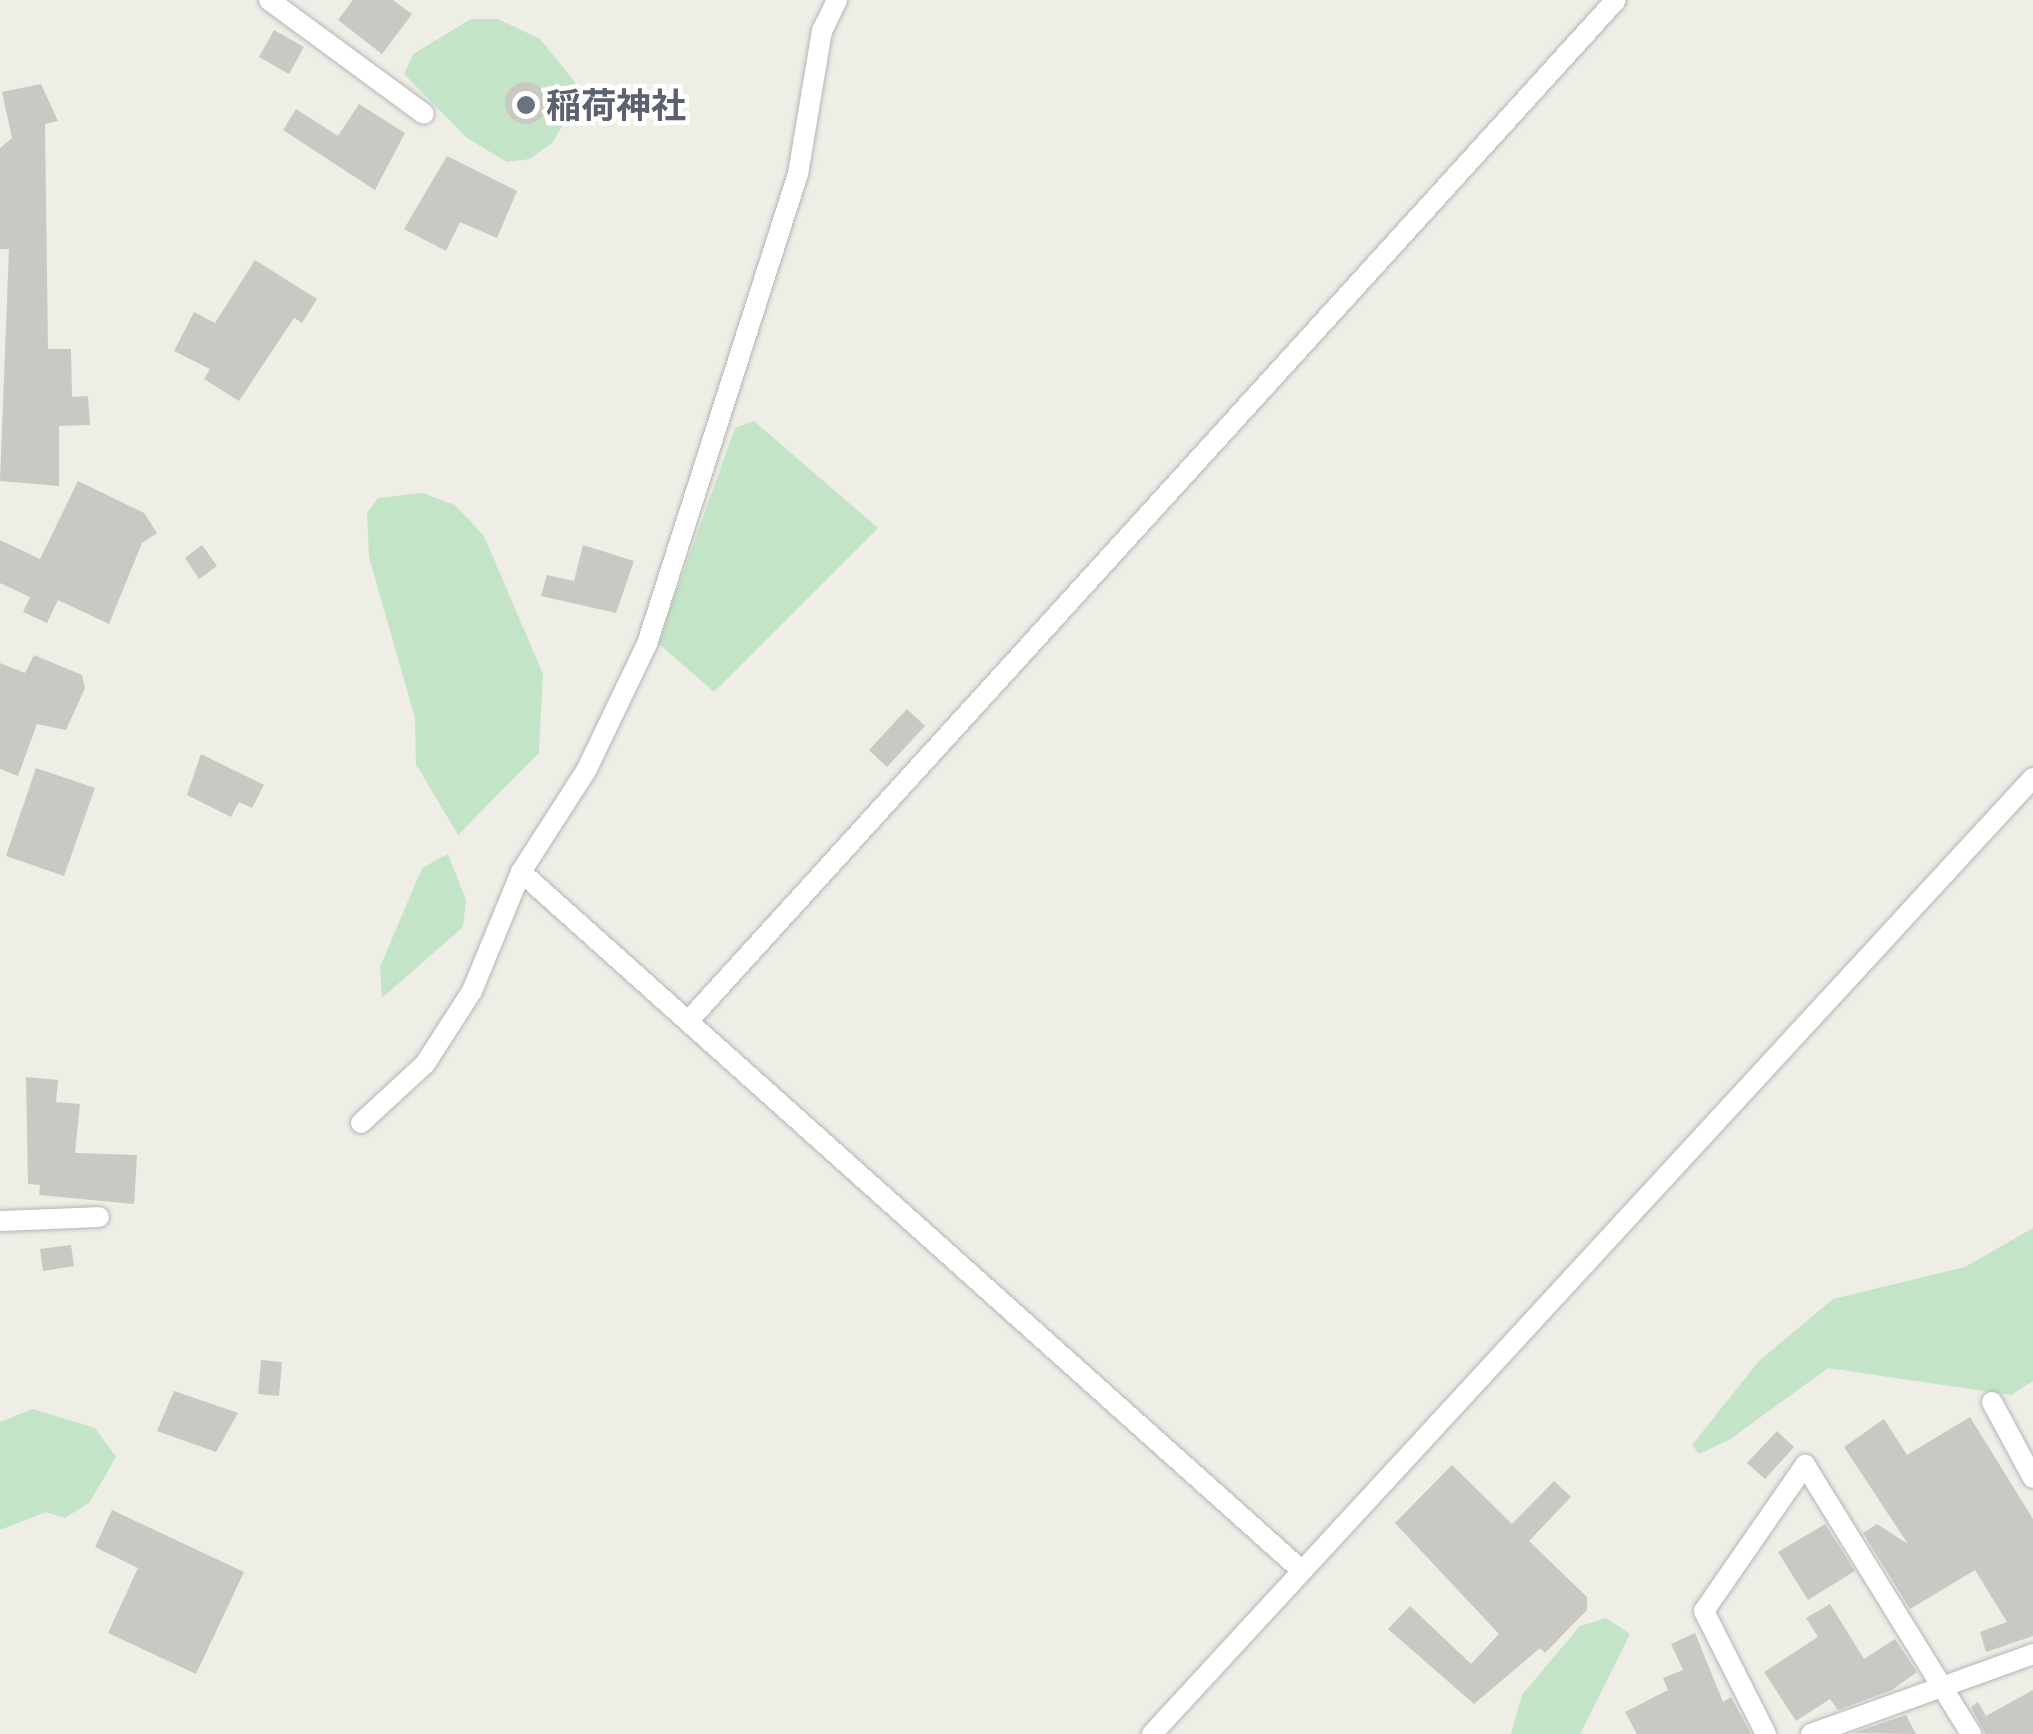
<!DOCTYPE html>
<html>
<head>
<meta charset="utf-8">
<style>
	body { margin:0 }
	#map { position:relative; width:2033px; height:1734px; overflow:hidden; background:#eeede6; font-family:"Asap Condensed","Noto Sans JP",sans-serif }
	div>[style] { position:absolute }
	.green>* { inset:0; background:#c4e4c7 }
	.building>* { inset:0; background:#cac8c2 }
	.round { border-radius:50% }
	.roads { filter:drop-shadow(0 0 2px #b3b5b9) drop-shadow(0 0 2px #b3b5b9) }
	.street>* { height:20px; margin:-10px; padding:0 10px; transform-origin:10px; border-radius:10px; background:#fff }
	.dots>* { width:28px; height:28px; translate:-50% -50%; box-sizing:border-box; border:5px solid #fff; border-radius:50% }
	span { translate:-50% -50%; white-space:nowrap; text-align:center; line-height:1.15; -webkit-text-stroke:9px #fff; paint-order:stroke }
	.worship-label { font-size:35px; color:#5b616d; font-weight:700 }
	.left { translate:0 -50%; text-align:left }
</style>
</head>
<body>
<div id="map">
	<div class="green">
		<i style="clip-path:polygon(471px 19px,498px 19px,540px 39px,583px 92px,552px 143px,530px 159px,507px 162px,467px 138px,404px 74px,413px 54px)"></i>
		<i style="clip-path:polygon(754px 421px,878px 528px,714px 692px,658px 643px,735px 428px)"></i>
		<i style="clip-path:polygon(423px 493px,455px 505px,484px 536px,543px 674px,539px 753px,458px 835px,416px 764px,415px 718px,369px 557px,367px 513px,378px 498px)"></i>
		<i style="clip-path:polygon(448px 854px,466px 900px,463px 927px,382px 998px,380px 967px,422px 868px)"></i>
		<i style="clip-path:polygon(2033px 1228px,2033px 1381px,2011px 1395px,1828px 1368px,1729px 1440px,1699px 1454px,1692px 1445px,1759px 1361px,1833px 1299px,1965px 1267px)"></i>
		<i style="clip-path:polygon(33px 1409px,95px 1428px,116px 1457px,90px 1502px,65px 1518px,46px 1512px,0 1530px,0 1422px)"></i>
		<i style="clip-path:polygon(1606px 1618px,1630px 1634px,1580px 1734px,1511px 1734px,1522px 1695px,1580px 1626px)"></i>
	</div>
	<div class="building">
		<i style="clip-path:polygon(353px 0,393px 0,412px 14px,382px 54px,338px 20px)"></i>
		<i style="clip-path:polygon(274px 30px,304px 47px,289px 74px,259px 57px)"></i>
		<i class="round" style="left:505px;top:82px;width:42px;height:42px"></i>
		<i style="clip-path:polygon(41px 84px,58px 121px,45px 124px,48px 349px,71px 349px,72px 397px,88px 396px,90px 425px,59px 426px,59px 486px,0 481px,9px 249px,0 249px,0 148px,12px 138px,2px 92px)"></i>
		<i style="clip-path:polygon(359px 104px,405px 133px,375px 190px,283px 130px,296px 109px,338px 136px)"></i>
		<i style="clip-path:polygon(447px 156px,517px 191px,497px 238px,460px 222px,446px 251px,404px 229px)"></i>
		<i style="clip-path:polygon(255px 260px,317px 299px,302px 323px,294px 318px,239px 401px,204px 379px,210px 369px,174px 351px,194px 312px,215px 323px)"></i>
		<i style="clip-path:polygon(78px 481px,144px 513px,157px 533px,142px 543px,109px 624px,58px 600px,47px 623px,23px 612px,30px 597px,0 583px,0 540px,40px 559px)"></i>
		<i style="clip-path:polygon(202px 545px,217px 566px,199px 579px,185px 558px)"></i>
		<i style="clip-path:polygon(583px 545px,634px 561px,616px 613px,541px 596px,547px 575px,574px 581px)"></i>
		<i style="clip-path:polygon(34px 655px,82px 675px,85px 688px,66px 730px,37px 724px,18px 776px,0 769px,0 663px,25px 673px)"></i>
		<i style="clip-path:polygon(907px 709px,925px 726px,887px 767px,869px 750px)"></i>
		<i style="clip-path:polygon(201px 754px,264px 785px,252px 808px,239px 802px,231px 817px,187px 795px)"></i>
		<i style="clip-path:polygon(36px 768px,95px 788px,64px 876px,6px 856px)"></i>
		<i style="clip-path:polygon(26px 1077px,58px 1080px,56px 1102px,80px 1104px,75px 1153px,137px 1155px,134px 1204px,39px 1195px,40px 1185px,28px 1184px)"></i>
		<i style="clip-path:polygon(71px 1245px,74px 1266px,43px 1271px,40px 1249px)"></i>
		<i style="clip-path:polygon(261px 1360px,282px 1362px,279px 1396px,258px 1394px)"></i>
		<i style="clip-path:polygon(174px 1391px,238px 1413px,216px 1452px,157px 1431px)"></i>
		<i style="clip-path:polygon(1970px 1417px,2033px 1519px,2033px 1636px,1986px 1652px,1980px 1632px,2007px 1622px,1975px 1570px,1910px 1609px,1863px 1533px,1877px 1524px,1908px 1544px,1844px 1447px,1884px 1419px,1907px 1455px)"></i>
		<i style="clip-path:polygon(1777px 1431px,1794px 1447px,1765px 1479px,1747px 1463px)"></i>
		<i style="clip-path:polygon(1452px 1465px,1512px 1524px,1554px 1481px,1571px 1497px,1529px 1541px,1587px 1597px,1587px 1610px,1545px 1653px,1540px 1648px,1474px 1704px,1388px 1629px,1410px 1606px,1471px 1664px,1499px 1634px,1395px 1523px)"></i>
		<i style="clip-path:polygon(112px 1510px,244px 1572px,196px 1674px,108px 1633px,138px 1568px,95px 1547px)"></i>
		<i style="clip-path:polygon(1825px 1524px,1855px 1571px,1808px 1600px,1778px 1552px)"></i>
		<i style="clip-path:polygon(1830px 1604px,1864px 1659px,1895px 1639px,1917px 1672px,1892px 1690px,1838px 1710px,1830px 1699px,1796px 1721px,1764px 1672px,1818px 1637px,1806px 1618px)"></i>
		<i style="clip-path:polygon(1695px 1633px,1723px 1702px,1731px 1697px,1751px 1734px,1637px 1734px,1625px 1712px,1668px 1690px,1663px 1678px,1683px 1670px,1671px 1644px)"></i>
		<i style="clip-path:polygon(2033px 1690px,2033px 1734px,1985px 1734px,1971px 1707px,1978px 1702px,1986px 1716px)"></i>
		<i style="clip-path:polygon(1906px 1715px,1916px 1734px,1853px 1733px)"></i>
	</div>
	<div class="roads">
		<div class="street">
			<i style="left:269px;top:0;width:192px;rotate:36.3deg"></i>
			<i style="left:521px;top:872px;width:1047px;rotate:41.82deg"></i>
			<i style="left:691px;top:1018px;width:1375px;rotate:-47.74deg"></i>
			<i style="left:361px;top:1123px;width:87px;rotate:-42.7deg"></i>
			<i style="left:425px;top:1064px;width:87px;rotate:-57.2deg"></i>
			<i style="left:472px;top:991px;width:129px;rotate:-67.6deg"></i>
			<i style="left:521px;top:872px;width:122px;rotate:-57.3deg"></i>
			<i style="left:587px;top:769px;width:139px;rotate:-64.4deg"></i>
			<i style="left:647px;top:644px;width:494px;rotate:-72.2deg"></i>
			<i style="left:798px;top:174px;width:145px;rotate:-80.5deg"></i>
			<i style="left:822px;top:31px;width:34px;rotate:-64deg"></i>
			<i style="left:0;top:1221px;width:99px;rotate:-2.3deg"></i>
			<i style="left:1992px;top:1402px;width:86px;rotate:61.7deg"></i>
			<i style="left:1152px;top:1734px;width:1300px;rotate:-47.34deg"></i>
			<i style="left:1766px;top:1734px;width:138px;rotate:-116.8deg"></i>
			<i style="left:1704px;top:1611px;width:178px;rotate:-55.3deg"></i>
			<i style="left:1805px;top:1465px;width:316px;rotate:58.3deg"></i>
			<i style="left:1811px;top:1734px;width:236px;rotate:-19.8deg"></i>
		</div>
	</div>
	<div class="dots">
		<i style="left:526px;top:105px;background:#6b7280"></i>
	</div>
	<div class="worship-label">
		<span class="left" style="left:546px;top:105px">稲荷神社</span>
	</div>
</div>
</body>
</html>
